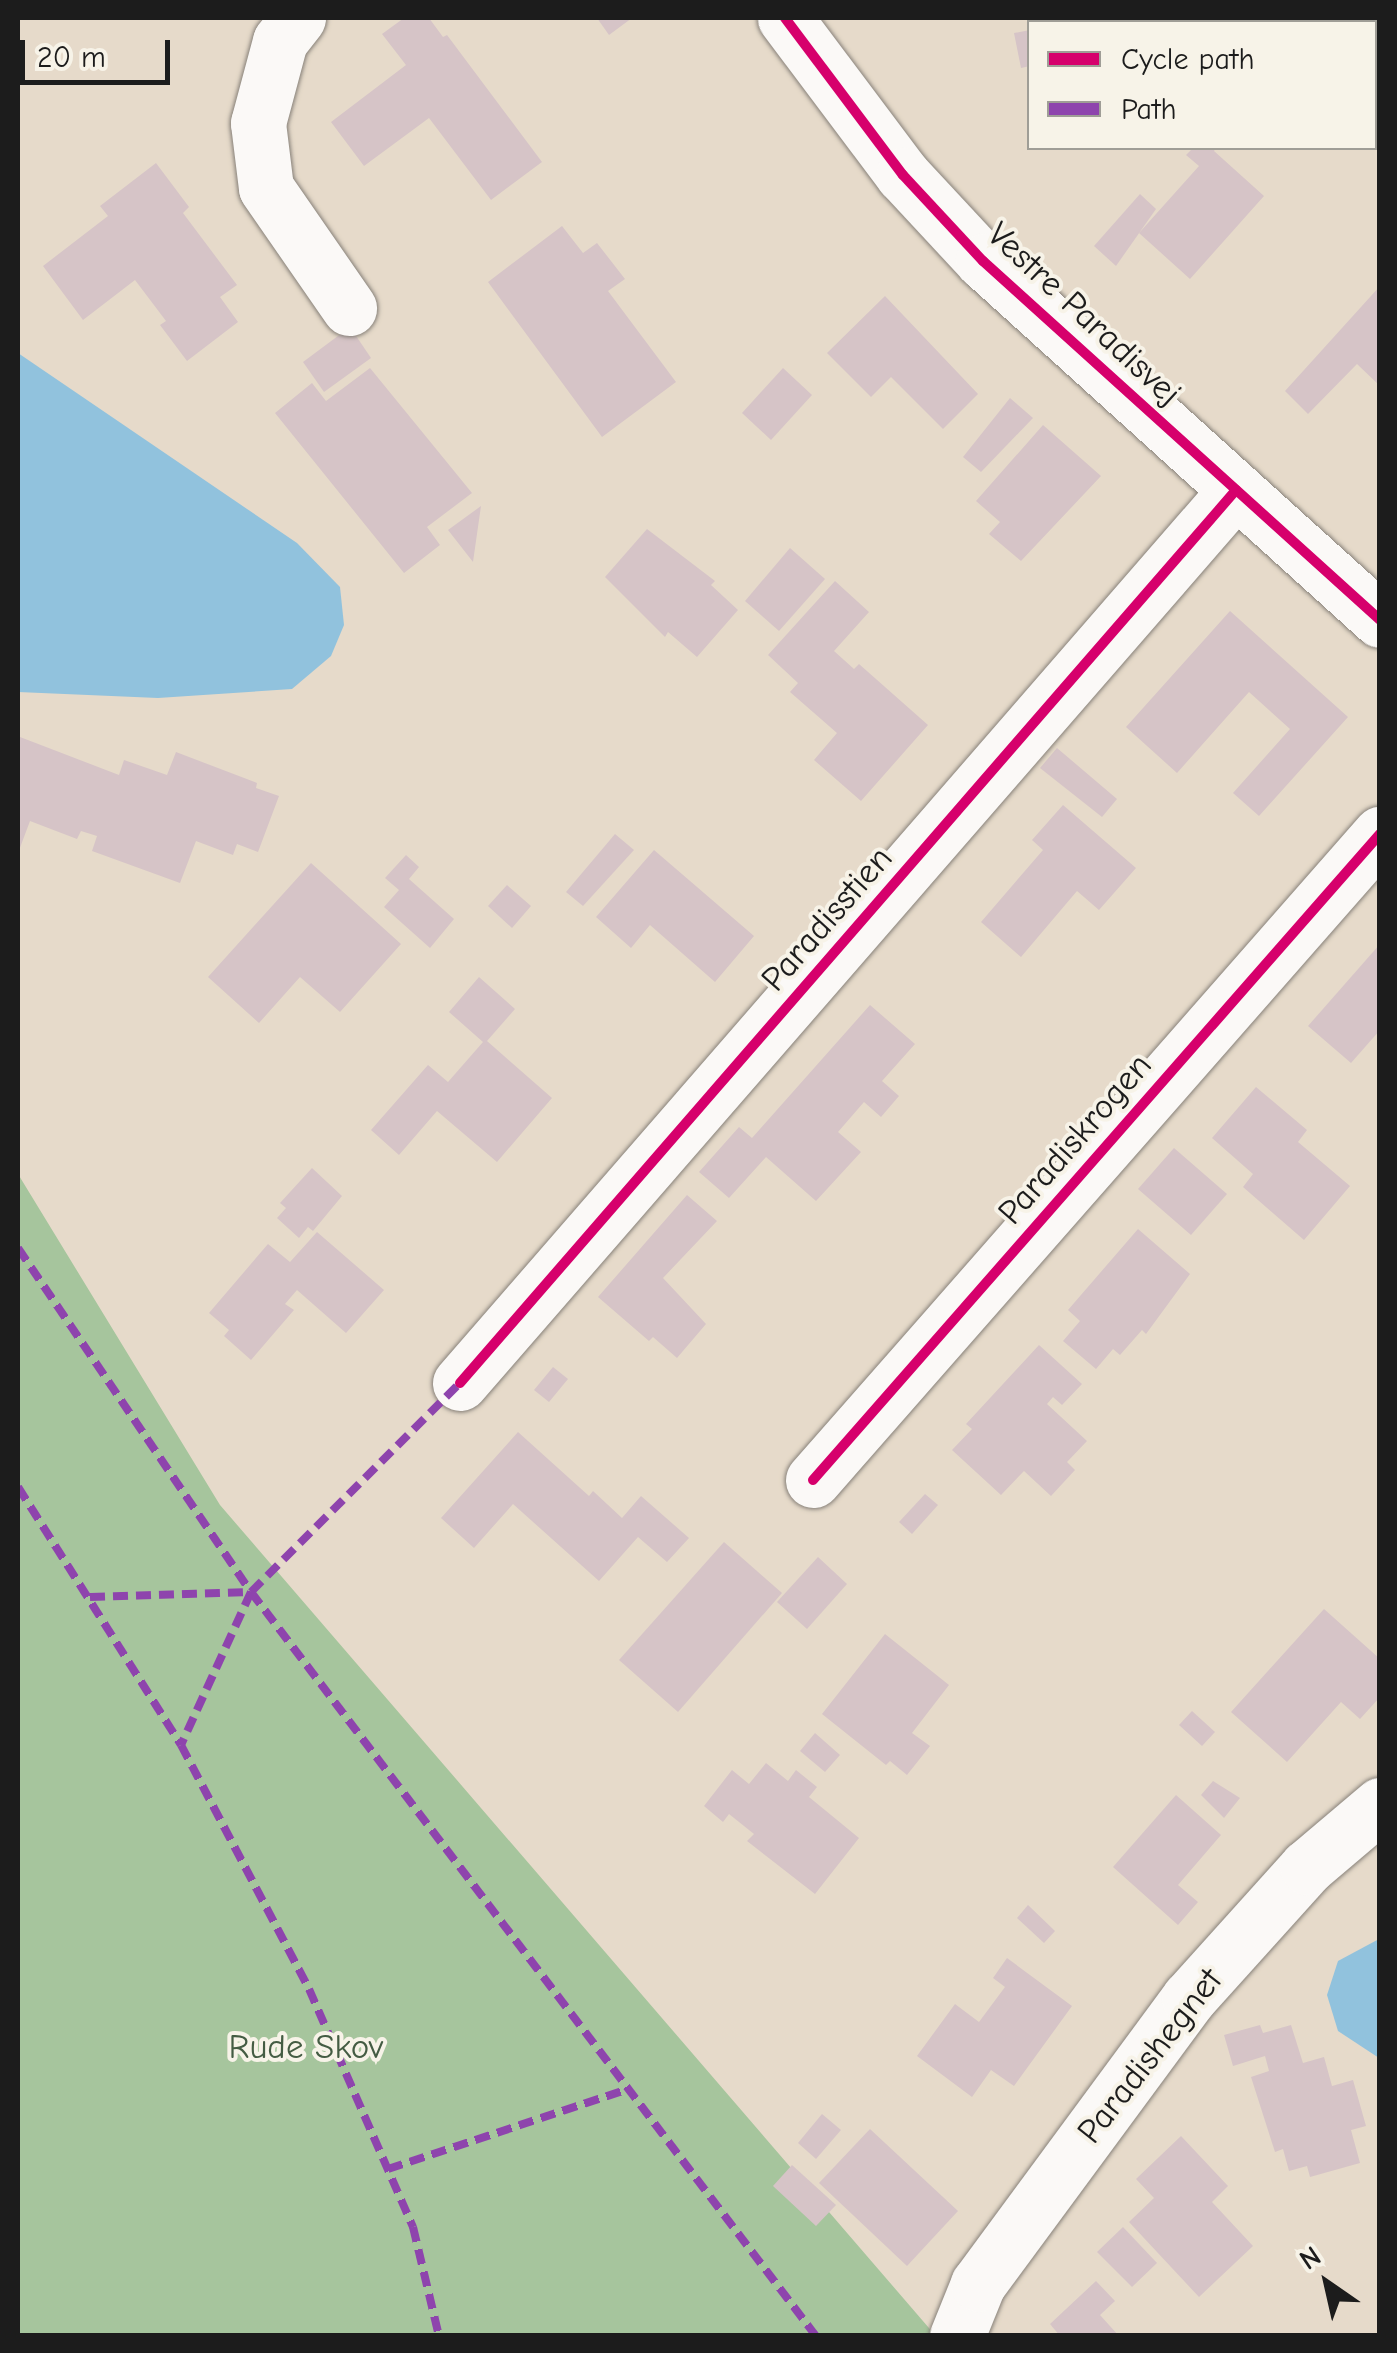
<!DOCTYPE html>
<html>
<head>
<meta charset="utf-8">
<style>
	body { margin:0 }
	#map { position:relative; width:1397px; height:2353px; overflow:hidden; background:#e6daca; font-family:"Comic Neue",sans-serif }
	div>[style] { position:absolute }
	.forest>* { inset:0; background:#a6c59d }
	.water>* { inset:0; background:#91c2dd }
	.building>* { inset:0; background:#d6c4c7 }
	.roads { filter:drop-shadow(0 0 2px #878179) drop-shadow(0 0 2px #878179) }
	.street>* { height:55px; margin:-27.5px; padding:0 27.5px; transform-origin:27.5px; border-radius:27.5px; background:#fbf9f7 }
	.quiet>* { height:8px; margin-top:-4px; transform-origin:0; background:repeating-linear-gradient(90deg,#8e44ad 0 15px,transparent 0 23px) }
	.cycleway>* { height:10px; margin:-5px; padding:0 5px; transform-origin:5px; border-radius:5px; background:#d6006c }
	span { translate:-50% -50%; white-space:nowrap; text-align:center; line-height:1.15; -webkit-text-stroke:8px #f7f3e8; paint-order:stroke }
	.street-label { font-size:35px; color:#1c1c1c }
	.park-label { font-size:35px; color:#445c43 }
	.frame { position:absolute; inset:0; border:20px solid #1c1c1c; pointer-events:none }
	.legend { position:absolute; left:1027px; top:20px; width:350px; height:130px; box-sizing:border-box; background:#f7f3e8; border:2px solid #9f9d96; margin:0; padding:12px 18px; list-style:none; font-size:30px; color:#1c1c1c }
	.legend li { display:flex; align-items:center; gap:20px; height:50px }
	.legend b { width:50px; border:2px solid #9f9d96 }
	.north { position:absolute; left:1277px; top:2233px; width:100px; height:100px; -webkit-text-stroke:8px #f7f3e8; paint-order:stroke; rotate:326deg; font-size:28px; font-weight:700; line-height:40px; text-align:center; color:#1c1c1c }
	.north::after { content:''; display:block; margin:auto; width:35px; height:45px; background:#1c1c1c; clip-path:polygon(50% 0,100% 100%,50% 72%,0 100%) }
	.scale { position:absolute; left:20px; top:40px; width:150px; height:45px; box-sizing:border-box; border:5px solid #1c1c1c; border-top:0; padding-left:12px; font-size:30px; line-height:35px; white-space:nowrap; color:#1c1c1c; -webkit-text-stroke:8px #f7f3e8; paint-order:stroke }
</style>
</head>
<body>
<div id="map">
	<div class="forest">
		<i style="clip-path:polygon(18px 1174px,220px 1505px,935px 2335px,18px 2335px)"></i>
	</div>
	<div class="water">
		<i style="clip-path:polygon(18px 353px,297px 543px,340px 587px,344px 625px,331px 656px,292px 689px,158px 698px,18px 692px)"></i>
		<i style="clip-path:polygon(1379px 1939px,1380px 1939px,1379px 2058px,1338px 2031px,1327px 1995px,1338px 1961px)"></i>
	</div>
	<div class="building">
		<i style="clip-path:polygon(404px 18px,429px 18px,443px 37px,447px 35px,542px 162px,491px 200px,429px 118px,364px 166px,331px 122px,406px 65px,382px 34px)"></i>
		<i style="clip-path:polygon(597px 18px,632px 18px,609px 35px)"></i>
		<i style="clip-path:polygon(1039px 18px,1102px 18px,1104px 22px,1040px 22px)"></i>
		<i style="clip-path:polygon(1030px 30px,1030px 66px,1021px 68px,1014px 33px)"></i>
		<i style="clip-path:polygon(1193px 148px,1216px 148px,1214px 151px,1264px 196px,1190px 279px,1139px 233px,1199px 166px,1186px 155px)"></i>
		<i style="clip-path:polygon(156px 163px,189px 207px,183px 213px,237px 285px,220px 297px,238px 322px,187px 361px,160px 325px,166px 321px,135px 280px,83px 320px,43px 266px,108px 216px,100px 206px)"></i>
		<i style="clip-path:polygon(1140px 194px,1156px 209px,1116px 266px,1094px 246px)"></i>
		<i style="clip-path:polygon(562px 226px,583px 253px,597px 243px,625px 279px,608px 291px,676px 382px,602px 437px,488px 282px)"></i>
		<i style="clip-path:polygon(1380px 286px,1380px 386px,1357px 364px,1308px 414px,1285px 391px)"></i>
		<i style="clip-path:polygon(885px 296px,978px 394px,943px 429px,891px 377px,871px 397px,827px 353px)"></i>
		<i style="clip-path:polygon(350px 327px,371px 358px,324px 392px,303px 362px)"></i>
		<i style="clip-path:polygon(370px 368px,472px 493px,427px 527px,440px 545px,404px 573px,275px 413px,312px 383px,326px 401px)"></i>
		<i style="clip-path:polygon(783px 368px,812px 395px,771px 440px,742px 413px)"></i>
		<i style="clip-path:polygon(1010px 398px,1033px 418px,981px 472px,963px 457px)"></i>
		<i style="clip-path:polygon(1043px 425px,1101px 476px,1021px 561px,989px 534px,1000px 522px,976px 501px)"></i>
		<i style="clip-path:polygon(481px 506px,473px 562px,448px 530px)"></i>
		<i style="clip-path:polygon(647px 529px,715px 581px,711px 585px,738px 610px,697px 657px,668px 632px,665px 637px,605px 577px)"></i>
		<i style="clip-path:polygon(790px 548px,825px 579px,779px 631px,745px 601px)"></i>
		<i style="clip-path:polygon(835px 581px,869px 612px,834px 651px,854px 669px,859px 664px,928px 725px,861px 801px,814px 760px,837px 733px,790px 692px,798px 683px,768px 655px)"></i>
		<i style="clip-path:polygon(1230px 611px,1348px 717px,1259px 816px,1233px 793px,1290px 729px,1249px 692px,1177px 773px,1126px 727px)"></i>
		<i style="clip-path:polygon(20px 737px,119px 775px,124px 760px,167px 775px,176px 752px,257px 783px,256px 788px,279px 796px,258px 852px,237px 844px,233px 855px,196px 841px,180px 883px,92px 851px,97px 836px,81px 831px,77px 839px,30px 821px,18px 853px)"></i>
		<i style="clip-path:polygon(1057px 748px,1117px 799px,1102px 817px,1040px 768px)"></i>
		<i style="clip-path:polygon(1063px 805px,1136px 868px,1099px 910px,1077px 891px,1021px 957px,981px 922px,1043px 850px,1032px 840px)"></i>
		<i style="clip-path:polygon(615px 834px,634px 850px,583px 906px,566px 892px)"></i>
		<i style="clip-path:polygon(654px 850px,754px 936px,715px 982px,650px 925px,631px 948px,596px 917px)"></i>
		<i style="clip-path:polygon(406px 855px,419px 867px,409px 879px,454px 919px,430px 948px,384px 907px,399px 890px,385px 878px)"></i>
		<i style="clip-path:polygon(311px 863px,401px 944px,340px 1012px,300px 977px,259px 1023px,208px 977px)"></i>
		<i style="clip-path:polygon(507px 885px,531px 906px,512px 928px,488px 906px)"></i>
		<i style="clip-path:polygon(1380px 944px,1380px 1030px,1351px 1063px,1308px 1026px)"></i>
		<i style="clip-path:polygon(479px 977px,515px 1009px,487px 1041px,552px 1098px,497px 1162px,437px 1111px,399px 1155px,371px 1130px,428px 1065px,448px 1082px,483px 1042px,449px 1012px)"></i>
		<i style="clip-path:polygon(870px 1005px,915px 1044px,882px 1081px,899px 1096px,881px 1117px,864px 1102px,838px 1132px,861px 1152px,816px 1201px,766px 1157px,729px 1198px,699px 1172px,739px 1127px,752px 1138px)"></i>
		<i style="clip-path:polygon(1256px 1087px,1307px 1130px,1298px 1142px,1350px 1186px,1304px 1240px,1243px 1187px,1253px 1174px,1212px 1138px)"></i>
		<i style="clip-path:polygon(1174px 1148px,1227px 1194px,1191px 1235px,1138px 1189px)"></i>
		<i style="clip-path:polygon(312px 1168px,342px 1196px,313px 1231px,308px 1227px,299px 1238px,277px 1218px,286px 1208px,280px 1203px)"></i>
		<i style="clip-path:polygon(687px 1195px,717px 1221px,663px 1278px,706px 1324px,677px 1358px,653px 1337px,649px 1341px,598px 1297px)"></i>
		<i style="clip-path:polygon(1138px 1229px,1190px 1274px,1146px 1334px,1142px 1330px,1120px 1355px,1113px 1349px,1096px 1369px,1063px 1341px,1080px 1321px,1068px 1310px)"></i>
		<i style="clip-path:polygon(317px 1232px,384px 1290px,346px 1333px,297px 1290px,285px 1304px,294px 1310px,251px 1360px,224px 1336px,229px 1330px,209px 1313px,268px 1244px,290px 1262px)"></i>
		<i style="clip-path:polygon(1039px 1345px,1082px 1384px,1062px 1405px,1053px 1397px,1047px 1404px,1087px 1441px,1067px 1462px,1075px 1470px,1051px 1496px,1024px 1471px,1001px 1495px,952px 1450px,972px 1429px,966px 1424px)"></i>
		<i style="clip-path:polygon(553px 1367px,568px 1379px,549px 1402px,534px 1390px)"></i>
		<i style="clip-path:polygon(518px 1432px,589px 1496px,593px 1491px,622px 1518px,641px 1496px,689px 1538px,667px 1562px,638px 1537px,599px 1581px,513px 1504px,474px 1548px,441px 1518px)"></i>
		<i style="clip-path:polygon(925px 1494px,938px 1505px,912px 1534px,899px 1522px)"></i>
		<i style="clip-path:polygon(724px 1542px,782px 1593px,678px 1712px,619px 1660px)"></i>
		<i style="clip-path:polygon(818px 1557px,847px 1584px,807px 1629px,777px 1602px)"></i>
		<i style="clip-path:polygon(1324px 1609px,1380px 1659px,1380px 1697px,1360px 1719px,1341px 1702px,1287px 1762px,1231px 1712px)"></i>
		<i style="clip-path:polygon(885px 1634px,949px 1685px,912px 1733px,930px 1746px,907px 1775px,890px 1761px,886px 1765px,822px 1714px)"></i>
		<i style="clip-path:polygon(1192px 1711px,1215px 1732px,1202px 1746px,1179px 1725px)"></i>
		<i style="clip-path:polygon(815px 1733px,840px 1755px,825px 1772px,800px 1751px)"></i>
		<i style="clip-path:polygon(766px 1763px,788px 1781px,796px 1770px,817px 1787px,809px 1797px,859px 1838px,815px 1894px,747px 1841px,754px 1834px,729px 1814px,723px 1822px,704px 1806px,732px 1770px,749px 1784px)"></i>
		<i style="clip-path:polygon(1213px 1781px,1240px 1798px,1224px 1818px,1201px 1795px)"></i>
		<i style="clip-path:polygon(1176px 1795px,1221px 1835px,1178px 1885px,1198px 1902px,1178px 1925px,1113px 1867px)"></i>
		<i style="clip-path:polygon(1028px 1905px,1055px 1931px,1044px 1943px,1017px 1918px)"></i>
		<i style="clip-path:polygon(1007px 1958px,1072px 2006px,1014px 2086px,991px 2070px,972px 2097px,917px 2056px,955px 2004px,979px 2022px,1005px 1987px,993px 1978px)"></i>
		<i style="clip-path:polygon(1260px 2025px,1263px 2033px,1291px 2025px,1303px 2063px,1324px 2057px,1332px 2086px,1353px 2080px,1366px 2126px,1351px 2130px,1360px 2163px,1310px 2177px,1307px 2166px,1289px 2171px,1283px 2149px,1275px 2152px,1251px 2077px,1269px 2071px,1265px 2056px,1233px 2066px,1224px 2035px)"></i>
		<i style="clip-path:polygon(822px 2114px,841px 2130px,816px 2159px,798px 2143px)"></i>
		<i style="clip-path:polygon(870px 2129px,958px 2211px,907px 2266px,819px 2183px)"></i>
		<i style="clip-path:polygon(1181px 2136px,1228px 2186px,1212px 2202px,1253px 2246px,1199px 2297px,1129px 2222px,1154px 2198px,1136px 2179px)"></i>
		<i style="clip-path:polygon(792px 2165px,836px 2205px,816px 2226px,773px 2186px)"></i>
		<i style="clip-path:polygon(1123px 2227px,1157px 2263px,1132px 2287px,1097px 2252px)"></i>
		<i style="clip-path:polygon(1096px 2281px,1115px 2301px,1100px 2315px,1119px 2336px,1060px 2336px,1050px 2324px)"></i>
	</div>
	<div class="roads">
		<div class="street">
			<i style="left:298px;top:18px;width:29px;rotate:128deg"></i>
			<i style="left:280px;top:41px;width:85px;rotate:105deg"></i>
			<i style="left:258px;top:123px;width:65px;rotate:83deg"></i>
			<i style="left:266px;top:188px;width:146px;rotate:55.3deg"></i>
			<i style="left:785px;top:18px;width:196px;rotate:53.1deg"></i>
			<i style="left:903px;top:175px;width:117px;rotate:47.1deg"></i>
			<i style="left:983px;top:261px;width:535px;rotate:42.12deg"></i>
			<i style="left:460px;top:1383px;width:1183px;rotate:-49.01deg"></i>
			<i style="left:813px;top:1480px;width:860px;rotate:-48.73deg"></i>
			<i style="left:957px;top:2336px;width:56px;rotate:-68deg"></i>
			<i style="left:978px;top:2284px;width:355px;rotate:-53.6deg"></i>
			<i style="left:1189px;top:1998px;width:176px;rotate:-48deg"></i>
			<i style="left:1307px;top:1867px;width:96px;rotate:-40.3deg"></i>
		</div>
	</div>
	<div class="quiet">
		<i style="left:18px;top:1248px;width:415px;rotate:55.9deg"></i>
		<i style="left:251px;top:1592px;width:934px;rotate:52.79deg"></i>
		<i style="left:18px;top:1487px;width:305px;rotate:57.7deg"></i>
		<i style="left:181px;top:1745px;width:276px;rotate:62.3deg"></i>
		<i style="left:309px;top:1989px;width:260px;rotate:66.4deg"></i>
		<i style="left:413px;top:2227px;width:112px;rotate:76.6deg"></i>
		<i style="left:251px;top:1592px;width:296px;rotate:-45deg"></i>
		<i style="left:90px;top:1597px;width:161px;rotate:-1.8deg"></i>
		<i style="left:251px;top:1592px;width:168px;rotate:114.6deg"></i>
		<i style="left:388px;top:2169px;width:253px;rotate:-18.4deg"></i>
	</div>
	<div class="cycleway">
		<i style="left:785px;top:18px;width:196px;rotate:53.1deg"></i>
		<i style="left:903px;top:175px;width:117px;rotate:47.1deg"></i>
		<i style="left:983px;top:261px;width:535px;rotate:42.12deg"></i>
		<i style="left:460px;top:1383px;width:1183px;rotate:-49.01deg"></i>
		<i style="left:813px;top:1480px;width:860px;rotate:-48.73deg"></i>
	</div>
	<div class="street-label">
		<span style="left:1084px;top:314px;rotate:43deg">Vestre Paradisvej</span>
		<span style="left:827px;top:919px;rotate:-49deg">Paradisstien</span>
		<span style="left:1075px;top:1139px;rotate:-49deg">Paradiskrogen</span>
		<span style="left:1150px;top:2056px;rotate:-52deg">Paradishegnet</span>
	</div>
	<div class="park-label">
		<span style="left:306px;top:2047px">Rude Skov</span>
	</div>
	<div class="frame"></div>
	<ul class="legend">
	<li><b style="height:12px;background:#d6006c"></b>Cycle path</li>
	<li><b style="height:12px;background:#8e44ad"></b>Path</li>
	</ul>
	<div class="north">N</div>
	<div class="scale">20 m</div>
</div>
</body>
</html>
